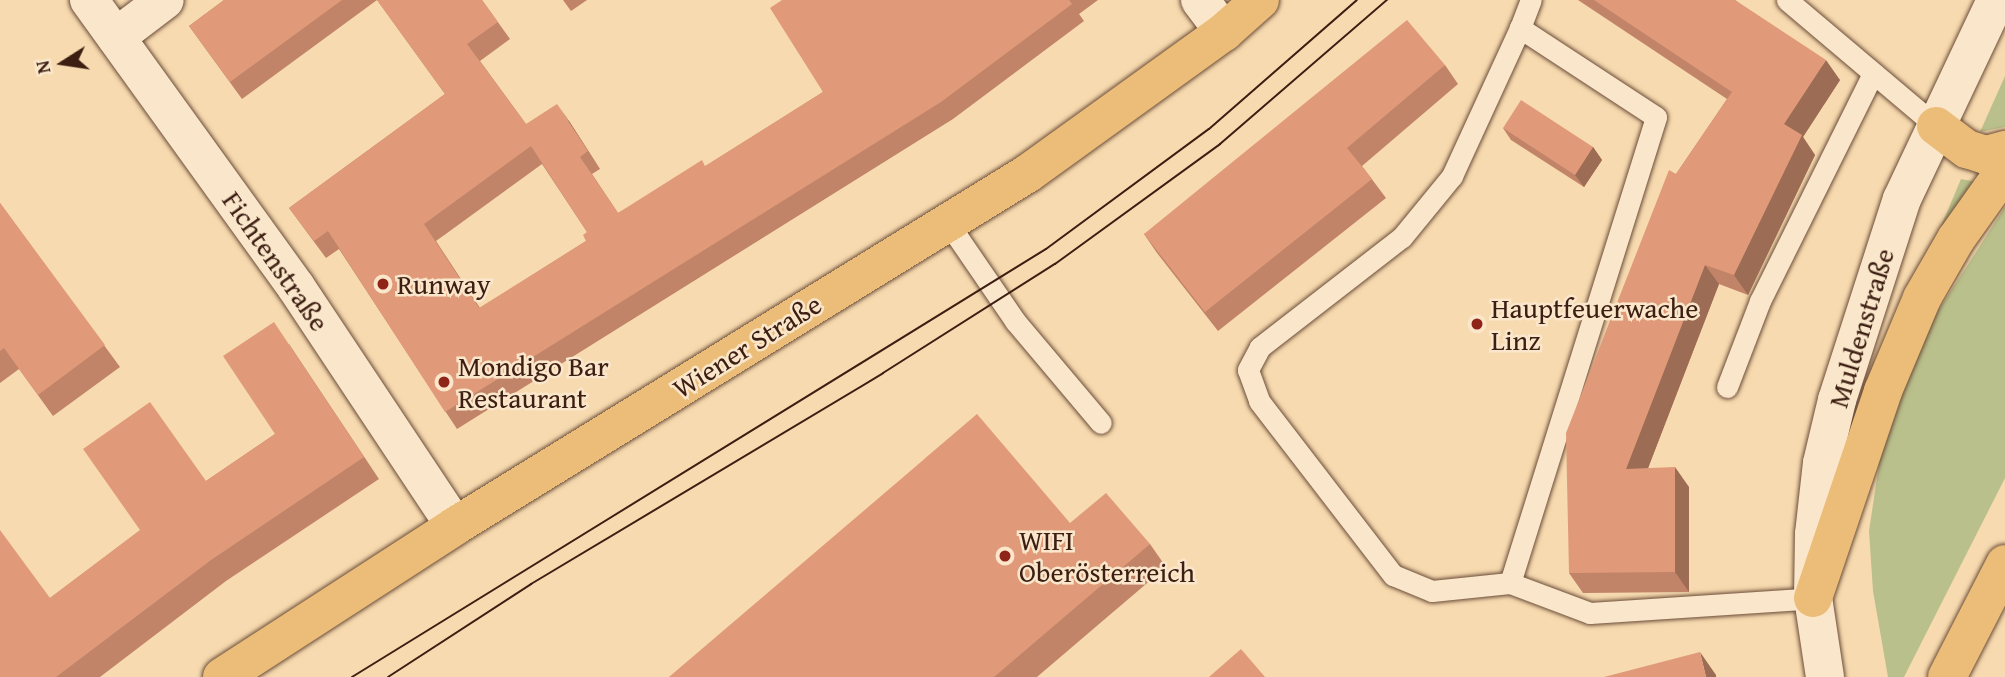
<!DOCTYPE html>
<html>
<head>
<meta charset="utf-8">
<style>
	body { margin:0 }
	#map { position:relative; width:2005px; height:677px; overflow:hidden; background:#f7daaf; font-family:"Gentium Book Plus",serif }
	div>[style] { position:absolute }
	.green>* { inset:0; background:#bac08c }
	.roads { filter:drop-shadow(0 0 2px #6b4d39) drop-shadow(0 0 2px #6b4d39) }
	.lane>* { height:21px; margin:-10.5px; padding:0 10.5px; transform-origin:10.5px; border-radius:10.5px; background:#fae7cb }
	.street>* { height:38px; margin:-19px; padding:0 19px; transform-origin:19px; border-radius:19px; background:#fae7cb }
	.secondary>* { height:38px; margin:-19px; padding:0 19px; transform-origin:19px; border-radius:19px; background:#fae7cb }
	.primary>* { height:38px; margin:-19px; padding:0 19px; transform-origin:19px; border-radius:19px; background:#ecbd78 }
	.tram>* { height:2px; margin:-1px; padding:0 1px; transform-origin:1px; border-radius:1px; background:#3c1e12 }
	.wall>* { inset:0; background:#c18468 }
	.shaded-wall>* { inset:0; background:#9d6c55 }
	.building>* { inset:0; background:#e09a79 }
	.dots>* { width:19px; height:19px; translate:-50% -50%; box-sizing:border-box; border:4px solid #fae7cb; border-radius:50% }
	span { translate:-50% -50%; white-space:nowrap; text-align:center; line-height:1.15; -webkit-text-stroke:5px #fae7cb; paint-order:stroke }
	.street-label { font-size:28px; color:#3c1e12 }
	.poi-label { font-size:28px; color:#3c1e12 }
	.left { translate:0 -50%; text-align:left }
	.north { position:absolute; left:28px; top:28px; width:70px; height:70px; -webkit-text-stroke:5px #fae7cb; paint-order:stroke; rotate:258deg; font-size:19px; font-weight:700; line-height:28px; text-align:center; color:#3c1e12 }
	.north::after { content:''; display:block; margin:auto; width:24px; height:32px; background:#3c1e12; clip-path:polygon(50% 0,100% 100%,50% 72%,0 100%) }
</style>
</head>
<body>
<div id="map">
	<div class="green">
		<i style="clip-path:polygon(2005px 76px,2005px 127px,1980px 132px)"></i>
		<i style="clip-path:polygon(1961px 179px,1977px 182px,1933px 245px)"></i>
		<i style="clip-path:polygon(2005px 207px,2005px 478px,1904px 677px,1888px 677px,1873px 591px,1869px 531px,1883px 438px,1916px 345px)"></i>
	</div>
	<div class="roads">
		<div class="lane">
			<i style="left:1787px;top:0;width:195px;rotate:40.2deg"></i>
			<i style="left:1520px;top:28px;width:163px;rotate:114.7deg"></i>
			<i style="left:1452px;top:176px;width:79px;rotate:129.3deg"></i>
			<i style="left:1402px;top:237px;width:180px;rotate:142.2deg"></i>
			<i style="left:1260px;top:347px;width:26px;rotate:118deg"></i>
			<i style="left:1248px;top:370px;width:33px;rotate:70deg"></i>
			<i style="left:1259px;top:401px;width:220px;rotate:52.4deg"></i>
			<i style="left:1393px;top:575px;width:42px;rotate:22.3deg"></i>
			<i style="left:1432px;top:591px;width:78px;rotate:-5.9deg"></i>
			<i style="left:1510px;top:583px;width:85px;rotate:20.6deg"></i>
			<i style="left:1590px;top:613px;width:224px;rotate:-3.8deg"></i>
			<i style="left:948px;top:223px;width:119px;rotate:55.6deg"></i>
			<i style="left:1015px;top:321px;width:133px;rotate:49.9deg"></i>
			<i style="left:1727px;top:387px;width:92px;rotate:-69deg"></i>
			<i style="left:1760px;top:301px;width:254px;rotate:-63.6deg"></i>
			<i style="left:1510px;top:583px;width:488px;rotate:-72.6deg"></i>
			<i style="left:1656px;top:117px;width:163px;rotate:-146.8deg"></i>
			<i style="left:1520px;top:28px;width:30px;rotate:-69deg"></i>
		</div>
		<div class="street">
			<i style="left:89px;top:0;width:354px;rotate:54.2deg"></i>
			<i style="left:296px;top:287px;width:287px;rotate:56.4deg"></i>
			<i style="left:1200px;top:0;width:40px;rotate:53deg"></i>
			<i style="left:116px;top:37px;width:61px;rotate:-37.1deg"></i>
		</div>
		<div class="secondary">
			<i style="left:1825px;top:677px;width:80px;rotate:-98.6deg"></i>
			<i style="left:1813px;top:598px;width:64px;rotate:-89.1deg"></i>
			<i style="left:1814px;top:534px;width:71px;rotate:-83.6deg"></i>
			<i style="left:1822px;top:463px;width:65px;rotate:-76.6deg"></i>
			<i style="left:1837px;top:400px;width:211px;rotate:-72.1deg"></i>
			<i style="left:1902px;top:199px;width:220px;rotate:-64.7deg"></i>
		</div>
		<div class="primary">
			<i style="left:1936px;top:126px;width:39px;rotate:37deg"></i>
			<i style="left:1967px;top:149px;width:20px;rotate:18deg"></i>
			<i style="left:1986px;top:155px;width:20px;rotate:-15deg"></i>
			<i style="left:1813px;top:598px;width:219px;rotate:-71.3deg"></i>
			<i style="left:1883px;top:391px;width:101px;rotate:-67.2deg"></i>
			<i style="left:1922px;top:298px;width:68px;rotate:-60deg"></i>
			<i style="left:1956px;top:239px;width:85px;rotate:-54.6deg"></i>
			<i style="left:222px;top:677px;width:278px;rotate:-32.9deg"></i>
			<i style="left:455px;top:526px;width:672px;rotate:-31.61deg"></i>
			<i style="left:1027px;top:174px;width:243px;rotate:-35.8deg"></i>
			<i style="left:1224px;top:32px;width:48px;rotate:-41.6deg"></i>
			<i style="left:1947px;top:677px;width:127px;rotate:-62.8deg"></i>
		</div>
	</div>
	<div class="tram">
		<i style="left:352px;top:677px;width:815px;rotate:-31.66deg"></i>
		<i style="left:1046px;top:249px;width:202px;rotate:-36.4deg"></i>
		<i style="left:1209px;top:129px;width:196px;rotate:-41.1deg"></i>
		<i style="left:388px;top:677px;width:171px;rotate:-33deg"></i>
		<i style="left:531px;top:584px;width:410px;rotate:-30.9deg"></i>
		<i style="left:883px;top:373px;width:204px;rotate:-32.4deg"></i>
		<i style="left:1055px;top:264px;width:204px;rotate:-36deg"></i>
		<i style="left:1220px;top:144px;width:221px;rotate:-40.8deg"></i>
	</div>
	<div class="wall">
		<i style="clip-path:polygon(evenodd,224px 0,482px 0,510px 39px,480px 61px,526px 124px,569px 121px,600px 169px,592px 174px,618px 213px,706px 166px,823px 92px,782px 0,1098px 0,1079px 14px,1084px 21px,953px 119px,457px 429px,339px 249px,326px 258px,289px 208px,445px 94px,377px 0,242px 99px,189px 26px,224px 0,542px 164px,587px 232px,586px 241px,480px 308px,436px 241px,542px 164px)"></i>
		<i style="clip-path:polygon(563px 0,587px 0,571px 11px)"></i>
		<i style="clip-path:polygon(1578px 0,1735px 0,1840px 80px,1803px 137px,1815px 155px,1748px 295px,1719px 284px,1648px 468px,1689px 487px,1689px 592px,1583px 593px,1569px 573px,1676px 174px,1727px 99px)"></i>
		<i style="clip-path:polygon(1445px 65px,1458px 84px,1362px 166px,1386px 198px,1218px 331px,1157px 253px,1144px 234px)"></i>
		<i style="clip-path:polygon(1503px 128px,1593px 147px,1602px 160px,1584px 187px,1511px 140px)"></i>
		<i style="clip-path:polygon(0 203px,120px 367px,53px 416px,19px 369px,0 383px)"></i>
		<i style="clip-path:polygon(289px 344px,379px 479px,226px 581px,100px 677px,0 677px,50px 598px,206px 481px,275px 434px)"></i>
		<i style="clip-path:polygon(1070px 523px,1150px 544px,1166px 567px,1037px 677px,669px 677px)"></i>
	</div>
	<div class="shaded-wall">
		<i style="clip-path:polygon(1826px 60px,1840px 80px,1803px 137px,1815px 155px,1748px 295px,1734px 275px,1784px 124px)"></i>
		<i style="clip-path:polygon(557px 104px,569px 121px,600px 169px,588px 151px)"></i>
		<i style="clip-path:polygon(1593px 147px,1602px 160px,1584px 187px,1575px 175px)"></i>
		<i style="clip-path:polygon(1705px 265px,1719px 284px,1640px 489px,1626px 469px)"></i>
		<i style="clip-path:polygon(1675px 467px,1689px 487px,1689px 592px,1675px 572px)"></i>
		<i style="clip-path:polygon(1700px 652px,1716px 675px,1716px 677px,1706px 677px)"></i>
	</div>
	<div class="building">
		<i style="clip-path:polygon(224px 0,342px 0,230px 82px,189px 26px)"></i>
		<i style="clip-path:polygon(evenodd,377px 0,482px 0,498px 22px,467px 44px,526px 124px,557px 104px,588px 151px,580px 157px,618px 213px,702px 160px,705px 166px,823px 92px,770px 8px,782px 0,1069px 0,1072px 4px,941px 102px,445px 412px,328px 231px,314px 241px,289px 208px,445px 94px,377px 0,531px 146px,587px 232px,583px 235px,586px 241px,479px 308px,424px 224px,531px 146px)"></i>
		<i style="clip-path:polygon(1594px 0,1735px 0,1826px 60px,1784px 124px,1802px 135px,1734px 275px,1705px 265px,1626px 469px,1675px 467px,1675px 572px,1569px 573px,1566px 433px,1669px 170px,1676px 174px,1732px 92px)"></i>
		<i style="clip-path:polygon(1407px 20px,1445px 65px,1347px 148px,1372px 179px,1205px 312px,1144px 234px)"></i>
		<i style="clip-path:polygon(1521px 100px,1593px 147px,1575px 175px,1503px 128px)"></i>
		<i style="clip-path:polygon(0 203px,105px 345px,38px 395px,4px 348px,0 351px)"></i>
		<i style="clip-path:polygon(274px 322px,364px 457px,211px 560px,56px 677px,0 677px,0 530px,50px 598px,140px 530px,83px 449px,150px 402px,206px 481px,275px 434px,223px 356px)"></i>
		<i style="clip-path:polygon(977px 414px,1070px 523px,1106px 493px,1150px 544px,994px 677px,669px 677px)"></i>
		<i style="clip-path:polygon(1241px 649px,1265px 677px,1209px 677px)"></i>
		<i style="clip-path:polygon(1700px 652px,1706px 677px,1604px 677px)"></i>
	</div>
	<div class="dots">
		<i style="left:383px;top:284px;background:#8f2418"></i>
		<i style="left:1477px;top:324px;background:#8f2418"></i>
		<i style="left:444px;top:382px;background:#8f2418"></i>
		<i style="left:1005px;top:556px;background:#8f2418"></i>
	</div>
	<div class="street-label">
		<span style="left:276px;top:261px;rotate:55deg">Fichtenstraße</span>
		<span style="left:1861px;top:328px;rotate:-73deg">Muldenstraße</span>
		<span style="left:747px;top:346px;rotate:-32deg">Wiener Straße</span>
	</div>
	<div class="poi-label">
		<span class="left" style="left:397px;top:284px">Runway</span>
		<span class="left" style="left:1491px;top:324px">Hauptfeuerwache<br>Linz</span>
		<span class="left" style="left:458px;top:382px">Mondigo Bar<br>Restaurant</span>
		<span class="left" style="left:1019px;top:556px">WIFI<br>Oberösterreich</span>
	</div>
	<div class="north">N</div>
</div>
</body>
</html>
